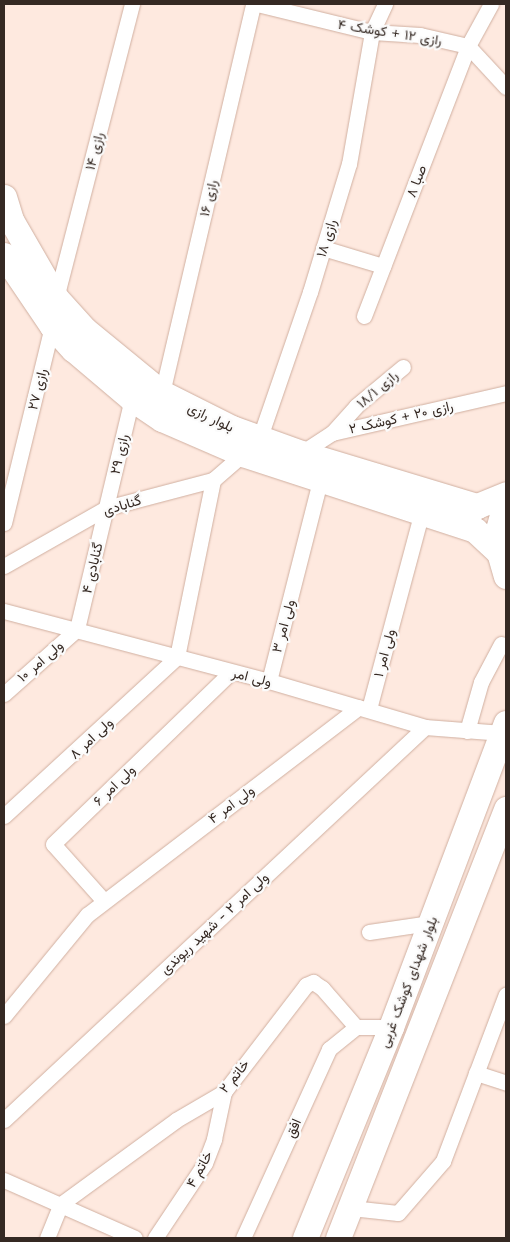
<!DOCTYPE html>
<html>
<head>
<meta charset="utf-8">
<style>
	body { margin:0 }
	#map { position:relative; width:510px; height:1242px; overflow:hidden; background:#fee9df; font-family:"Work Sans",Vazirmatn,sans-serif }
	div>[style] { position:absolute }
	.roads { filter:drop-shadow(0 0 1px #d0afa0) drop-shadow(0 0 1px #d0afa0) }
	.minor>* { height:15px; margin:-7.5px; padding:0 7.5px; transform-origin:7.5px; border-radius:7.5px; background:#fff }
	.primary>* { height:25px; margin:-12.5px; padding:0 12.5px; transform-origin:12.5px; border-radius:12.5px; background:#fff }
	span { translate:-50% -50%; white-space:nowrap; text-align:center; line-height:1.15; -webkit-text-stroke:4.5px #fbfbfb; paint-order:stroke }
	.street-label { font-size:14px; color:#352923 }
	.frame { position:absolute; inset:0; border:5px solid #352923; pointer-events:none }
</style>
</head>
<body>
<div id="map">
	<div class="roads">
		<div class="minor">
			<i style="left:257px;top:4px;width:118px;rotate:13.7deg"></i>
			<i style="left:372px;top:32px;width:48px;rotate:3.6deg"></i>
			<i style="left:420px;top:35px;width:49px;rotate:12.9deg"></i>
			<i style="left:468px;top:46px;width:56px;rotate:47.2deg"></i>
			<i style="left:323px;top:248px;width:63px;rotate:16.7deg"></i>
			<i style="left:56px;top:298px;width:304px;rotate:-75.5deg"></i>
			<i style="left:364px;top:316px;width:289px;rotate:-68.9deg"></i>
			<i style="left:468px;top:46px;width:48px;rotate:-61.3deg"></i>
			<i style="left:162px;top:393px;width:400px;rotate:-76.8deg"></i>
			<i style="left:332px;top:433px;width:36px;rotate:-48deg"></i>
			<i style="left:356px;top:406px;width:61px;rotate:-39.7deg"></i>
			<i style="left:260px;top:437px;width:153px;rotate:-71deg"></i>
			<i style="left:310px;top:292px;width:134px;rotate:-73.1deg"></i>
			<i style="left:349px;top:164px;width:134px;rotate:-80.1deg"></i>
			<i style="left:372px;top:32px;width:31px;rotate:-65deg"></i>
			<i style="left:301px;top:453px;width:37px;rotate:-33deg"></i>
			<i style="left:332px;top:433px;width:179px;rotate:-12.9deg"></i>
			<i style="left:4px;top:523px;width:203px;rotate:-76.3deg"></i>
			<i style="left:4px;top:566px;width:117px;rotate:-29.6deg"></i>
			<i style="left:106px;top:508px;width:111px;rotate:-14.7deg"></i>
			<i style="left:213px;top:480px;width:40px;rotate:-41deg"></i>
			<i style="left:4px;top:611px;width:274px;rotate:14.8deg"></i>
			<i style="left:269px;top:681px;width:163px;rotate:16.4deg"></i>
			<i style="left:425px;top:727px;width:78px;rotate:4.4deg"></i>
			<i style="left:269px;top:681px;width:206px;rotate:-75.7deg"></i>
			<i style="left:4px;top:694px;width:98px;rotate:-41.7deg"></i>
			<i style="left:77px;top:629px;width:236px;rotate:-76.6deg"></i>
			<i style="left:369px;top:709px;width:205px;rotate:-75deg"></i>
			<i style="left:467px;top:731px;width:51px;rotate:-74.1deg"></i>
			<i style="left:481px;top:682px;width:43px;rotate:-62.2deg"></i>
			<i style="left:4px;top:816px;width:235px;rotate:-42.6deg"></i>
			<i style="left:177px;top:657px;width:181px;rotate:-78.5deg"></i>
			<i style="left:104px;top:901px;width:76px;rotate:-131.8deg"></i>
			<i style="left:53px;top:844px;width:248px;rotate:-44deg"></i>
			<i style="left:369px;top:932px;width:62px;rotate:-8.4deg"></i>
			<i style="left:4px;top:1016px;width:131px;rotate:-50.6deg"></i>
			<i style="left:87px;top:915px;width:342px;rotate:-37.4deg"></i>
			<i style="left:356px;top:1027px;width:35px"></i>
			<i style="left:476px;top:1073px;width:32px;rotate:18deg"></i>
			<i style="left:4px;top:1120px;width:576px;rotate:-43.03deg"></i>
			<i style="left:4px;top:1180px;width:143px;rotate:23.9deg"></i>
			<i style="left:61px;top:1204px;width:142px;rotate:-36.1deg"></i>
			<i style="left:176px;top:1120px;width:56px;rotate:-30.3deg"></i>
			<i style="left:224px;top:1092px;width:135px;rotate:-52.5deg"></i>
			<i style="left:306px;top:985px;width:8px;rotate:-23deg"></i>
			<i style="left:313px;top:982px;width:11px;rotate:34deg"></i>
			<i style="left:322px;top:988px;width:52px;rotate:48.9deg"></i>
			<i style="left:351px;top:1208px;width:47px;rotate:6.1deg"></i>
			<i style="left:398px;top:1213px;width:69px;rotate:-49.1deg"></i>
			<i style="left:443px;top:1161px;width:178px;rotate:-69.3deg"></i>
			<i style="left:47px;top:1238px;width:37px;rotate:-68deg"></i>
			<i style="left:155px;top:1238px;width:90px;rotate:-56.3deg"></i>
			<i style="left:205px;top:1163px;width:26px;rotate:-69deg"></i>
			<i style="left:214px;top:1139px;width:48px;rotate:-78deg"></i>
			<i style="left:243px;top:1238px;width:208px;rotate:-65.5deg"></i>
			<i style="left:329px;top:1049px;width:35px;rotate:-39deg"></i>
		</div>
		<div class="primary">
			<i style="left:4px;top:197px;width:24px;rotate:73deg"></i>
			<i style="left:11px;top:220px;width:90px;rotate:60deg"></i>
			<i style="left:56px;top:298px;width:43px;rotate:47.8deg"></i>
			<i style="left:85px;top:330px;width:99px;rotate:39.3deg"></i>
			<i style="left:162px;top:393px;width:78px;rotate:26.6deg"></i>
			<i style="left:232px;top:428px;width:73px;rotate:19.9deg"></i>
			<i style="left:301px;top:453px;width:184px;rotate:16.8deg"></i>
			<i style="left:477px;top:506px;width:31px;rotate:-22deg"></i>
			<i style="left:4px;top:255px;width:86px;rotate:55.9deg"></i>
			<i style="left:52px;top:326px;width:31px;rotate:48deg"></i>
			<i style="left:73px;top:349px;width:77px;rotate:40.3deg"></i>
			<i style="left:132px;top:399px;width:36px;rotate:34deg"></i>
			<i style="left:162px;top:419px;width:88px;rotate:23.4deg"></i>
			<i style="left:243px;top:454px;width:244px;rotate:18.1deg"></i>
			<i style="left:475px;top:530px;width:33px;rotate:43deg"></i>
			<i style="left:506px;top:500px;width:28px;rotate:105deg"></i>
			<i style="left:499px;top:527px;width:25px;rotate:90deg"></i>
			<i style="left:499px;top:552px;width:25px;rotate:74deg"></i>
			<i style="left:305px;top:1238px;width:228px;rotate:-67.8deg"></i>
			<i style="left:391px;top:1027px;width:325px;rotate:-69.3deg"></i>
			<i style="left:338px;top:1238px;width:461px;rotate:-68.6deg"></i>
		</div>
	</div>
	<div class="street-label">
		<span style="left:390px;top:32px;rotate:9deg">رازی ۱۲ + کوشک ۴</span>
		<span style="left:94px;top:151px;rotate:-76deg">رازی ۱۴</span>
		<span style="left:416px;top:181px;rotate:-69deg">صبا ۸</span>
		<span style="left:208px;top:198px;rotate:-77deg">رازی ۱۶</span>
		<span style="left:326px;top:238px;rotate:-73deg">رازی ۱۸</span>
		<span style="left:37px;top:389px;rotate:-76deg">رازی ۲۷</span>
		<span style="left:377px;top:389px;rotate:-41deg">رازی ۱۸/۱</span>
		<span style="left:211px;top:417px;rotate:26deg">بلوار رازی</span>
		<span style="left:401px;top:417px;rotate:-13deg">رازی ۲۰ + کوشک ۲</span>
		<span style="left:119px;top:454px;rotate:-77deg">رازی ۲۹</span>
		<span style="left:122px;top:505px;rotate:-17deg">گنابادی</span>
		<span style="left:92px;top:568px;rotate:-77deg">گنابادی ۴</span>
		<span style="left:283px;top:626px;rotate:-75deg">ولی امر ۳</span>
		<span style="left:384px;top:653px;rotate:-75deg">ولی امر ۱</span>
		<span style="left:40px;top:661px;rotate:-41deg">ولی امر ۱۰</span>
		<span style="left:252px;top:677px;rotate:14deg">ولی امر</span>
		<span style="left:91px;top:738px;rotate:-43deg">ولی امر ۸</span>
		<span style="left:114px;top:785px;rotate:-44deg">ولی امر ۶</span>
		<span style="left:231px;top:804px;rotate:-37deg">ولی امر ۴</span>
		<span style="left:214px;top:923px;rotate:-43deg">ولی امر ۲ - شهید ریوندی</span>
		<span style="left:408px;top:982px;rotate:-69deg">بلوار شهدای کوشک غربی</span>
		<span style="left:234px;top:1076px;rotate:-51deg">خاتم ۲</span>
		<span style="left:293px;top:1128px;rotate:-66deg">افق</span>
		<span style="left:199px;top:1169px;rotate:-61deg">خاتم ۴</span>
	</div>
	<div class="frame"></div>
</div>
</body>
</html>
